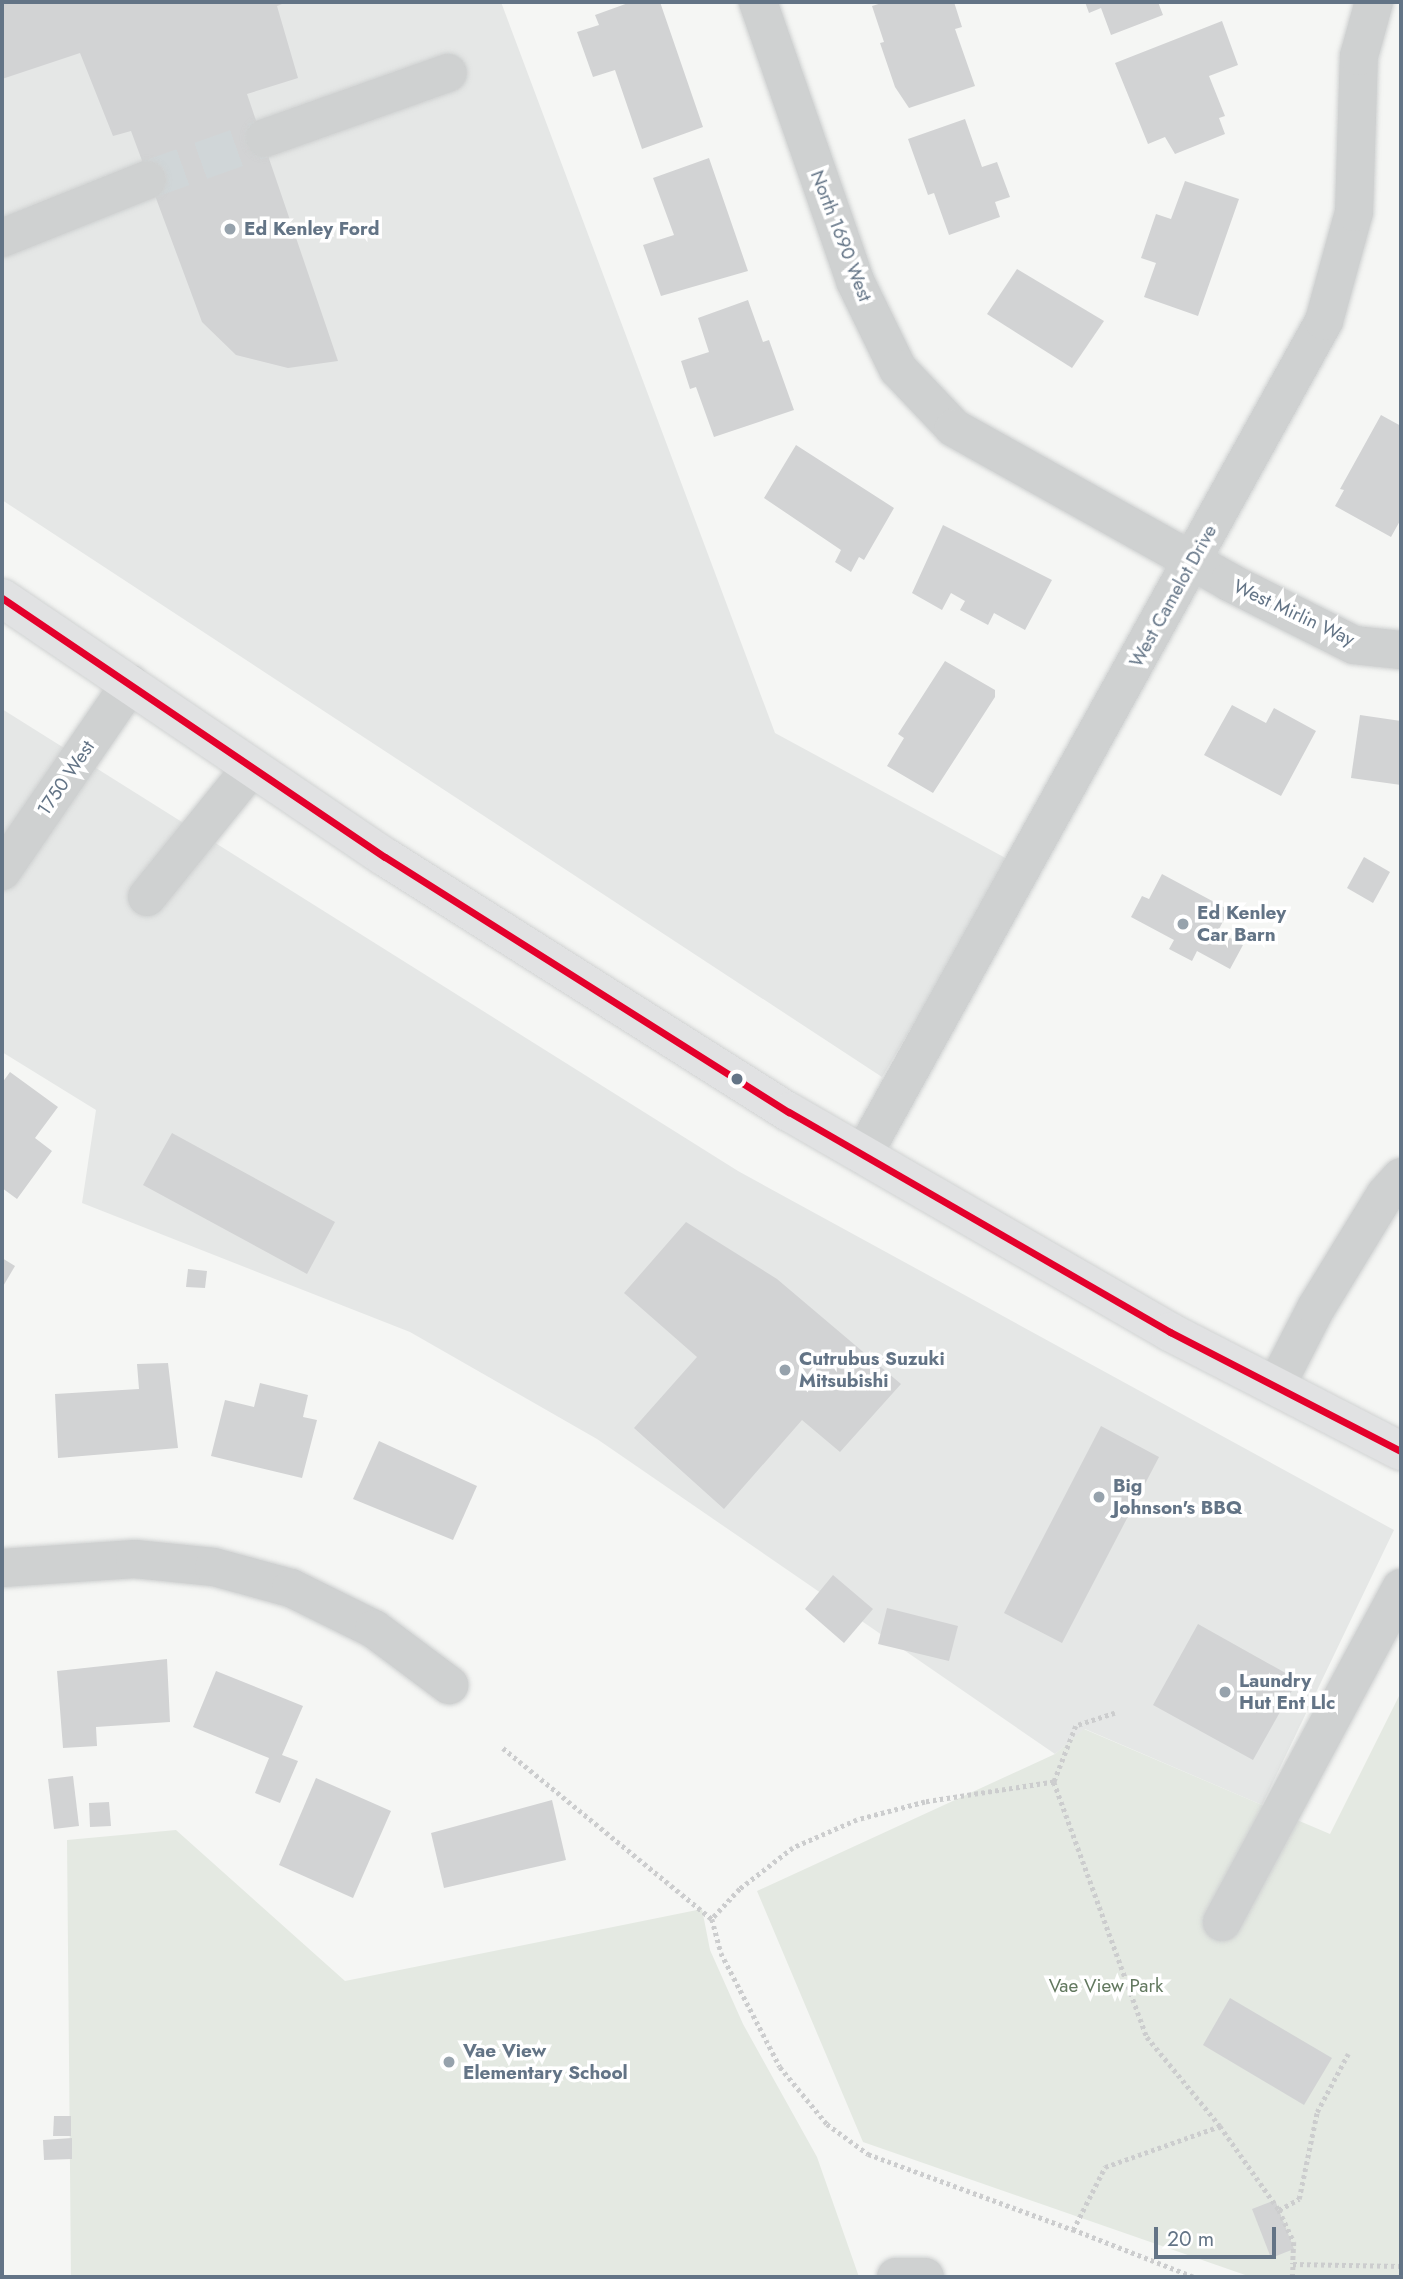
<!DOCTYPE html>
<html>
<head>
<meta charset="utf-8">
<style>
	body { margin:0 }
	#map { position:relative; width:1403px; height:2279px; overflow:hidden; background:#f5f6f4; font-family:Jost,sans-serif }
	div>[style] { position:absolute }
	.built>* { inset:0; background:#e5e7e6 }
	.green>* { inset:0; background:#e4e9e2 }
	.building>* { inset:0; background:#d2d3d4 }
	.minor-tunnel>* { height:38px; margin-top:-19px; transform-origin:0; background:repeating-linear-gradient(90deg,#d0d6d8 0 38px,transparent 0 57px) }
	.path>* { height:4.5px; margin-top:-2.25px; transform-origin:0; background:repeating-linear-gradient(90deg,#cccdce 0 3.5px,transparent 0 7px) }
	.roads { filter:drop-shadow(0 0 2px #d0d2d2) drop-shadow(0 0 2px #d0d2d2) }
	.minor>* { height:38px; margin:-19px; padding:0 19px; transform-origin:19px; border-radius:19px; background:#cfd1d1 }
	.major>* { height:38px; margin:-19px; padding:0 19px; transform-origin:19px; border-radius:19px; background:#e1e2e3 }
	.bus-1>* { height:7px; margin:-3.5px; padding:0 3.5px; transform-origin:3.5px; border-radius:3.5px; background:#e4002b }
	.dots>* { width:19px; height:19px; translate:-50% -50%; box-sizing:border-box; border:4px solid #fff; border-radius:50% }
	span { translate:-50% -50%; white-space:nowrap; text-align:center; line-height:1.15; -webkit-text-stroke:7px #fff; paint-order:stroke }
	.poi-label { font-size:19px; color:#637486; font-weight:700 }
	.left { translate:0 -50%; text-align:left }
	.street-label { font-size:19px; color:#637486 }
	.park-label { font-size:19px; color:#62785f }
	.frame { position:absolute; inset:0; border:4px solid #637486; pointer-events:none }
	.scale { position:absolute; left:1154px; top:2227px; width:122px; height:32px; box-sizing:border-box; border:4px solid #637486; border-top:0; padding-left:9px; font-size:21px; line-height:24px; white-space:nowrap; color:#637486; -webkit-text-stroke:5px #fff; paint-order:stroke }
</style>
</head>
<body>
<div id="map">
	<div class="built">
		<i style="clip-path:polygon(2px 2px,501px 2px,775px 733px,1011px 861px,882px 1077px,2px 500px)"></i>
		<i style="clip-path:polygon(2px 709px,738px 1171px,1394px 1530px,1262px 1805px,1085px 1729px,1055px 1754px,597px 1439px,410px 1332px,82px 1203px,96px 1110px,2px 1052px)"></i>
	</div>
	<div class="green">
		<i style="clip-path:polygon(1401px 1692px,1401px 2277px,1251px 2277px,863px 2142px,757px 1891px,1055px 1754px,1084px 1729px,1330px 1834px)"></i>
		<i style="clip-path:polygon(176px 1830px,345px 1981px,702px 1909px,710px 1950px,743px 2024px,817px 2157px,859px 2277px,71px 2277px,67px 1840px)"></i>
	</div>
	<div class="building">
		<i style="clip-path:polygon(2px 2px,287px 2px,277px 6px,298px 78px,247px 94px,338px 361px,288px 368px,236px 355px,202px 322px,131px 131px,113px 136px,80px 53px,2px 79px)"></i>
		<i style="clip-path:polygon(631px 2px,660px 2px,703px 127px,642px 149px,615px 70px,593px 77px,577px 32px,599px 25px,595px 15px)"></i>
		<i style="clip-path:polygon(885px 2px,954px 2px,962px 27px,955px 29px,975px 86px,909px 108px,895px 87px,880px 43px,884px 42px,872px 6px)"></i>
		<i style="clip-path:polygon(1085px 2px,1158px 2px,1163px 15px,1111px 35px,1101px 8px,1089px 13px)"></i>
		<i style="clip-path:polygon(1222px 21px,1238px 65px,1209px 76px,1225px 116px,1219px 118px,1225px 134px,1175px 154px,1165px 137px,1148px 144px,1115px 63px)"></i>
		<i style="clip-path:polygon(965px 119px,982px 167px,997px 162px,1010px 197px,995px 202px,1000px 217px,949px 235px,934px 193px,928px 195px,908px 139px)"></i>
		<i style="clip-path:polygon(709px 158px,748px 271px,661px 296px,643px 245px,674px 235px,653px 178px)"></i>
		<i style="clip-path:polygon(1185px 181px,1239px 199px,1198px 316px,1144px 297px,1156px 263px,1141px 258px,1156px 214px,1171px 219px)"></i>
		<i style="clip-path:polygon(1017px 269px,1104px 321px,1072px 368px,987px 314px)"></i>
		<i style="clip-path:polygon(748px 300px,763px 342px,769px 340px,794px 410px,714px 437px,696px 387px,690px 389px,681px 361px,709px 352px,698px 318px)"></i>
		<i style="clip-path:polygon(1381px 415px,1401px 426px,1401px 519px,1391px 537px,1335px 506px,1344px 490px,1340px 489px)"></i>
		<i style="clip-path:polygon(796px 445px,894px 508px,864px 560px,859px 557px,851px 572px,835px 562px,841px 550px,764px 498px)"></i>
		<i style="clip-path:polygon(943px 525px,1052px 580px,1025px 630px,994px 613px,988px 625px,960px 610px,965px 601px,951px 593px,942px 610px,912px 593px)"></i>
		<i style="clip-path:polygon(945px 661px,995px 690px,995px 697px,933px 793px,887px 766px,904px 738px,898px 734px)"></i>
		<i style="clip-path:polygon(1232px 705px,1266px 723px,1274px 708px,1316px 731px,1281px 796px,1204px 755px)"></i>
		<i style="clip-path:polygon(1360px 715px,1401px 721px,1401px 785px,1351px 778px)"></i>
		<i style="clip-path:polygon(1364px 857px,1390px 872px,1373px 903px,1347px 888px)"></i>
		<i style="clip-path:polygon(1162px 874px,1229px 910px,1218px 931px,1243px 945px,1230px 969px,1197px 951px,1192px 961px,1169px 949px,1174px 940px,1131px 917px,1142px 896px,1149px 899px)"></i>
		<i style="clip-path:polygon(10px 1072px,58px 1107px,35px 1138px,52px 1151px,17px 1199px,2px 1188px,2px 1083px)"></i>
		<i style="clip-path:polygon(172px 1133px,335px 1222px,307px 1274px,143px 1185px)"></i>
		<i style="clip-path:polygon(686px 1222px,777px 1279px,901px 1384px,840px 1452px,802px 1420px,724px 1509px,634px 1428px,697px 1357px,624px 1293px)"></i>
		<i style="clip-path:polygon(2px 1258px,15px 1266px,2px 1288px)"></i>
		<i style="clip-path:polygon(188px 1269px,207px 1271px,205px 1288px,186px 1287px)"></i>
		<i style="clip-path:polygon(168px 1363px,178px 1448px,58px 1458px,55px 1394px,139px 1389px,137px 1364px)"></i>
		<i style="clip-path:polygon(260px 1383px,308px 1395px,303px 1417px,317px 1420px,302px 1478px,211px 1456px,225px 1400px,254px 1407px)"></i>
		<i style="clip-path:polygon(1101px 1426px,1159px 1457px,1062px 1643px,1004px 1613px)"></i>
		<i style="clip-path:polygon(379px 1441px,477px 1486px,453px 1540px,353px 1499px)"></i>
		<i style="clip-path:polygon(833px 1575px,873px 1609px,844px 1643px,805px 1609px)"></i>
		<i style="clip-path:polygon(887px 1608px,958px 1626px,949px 1661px,878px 1644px)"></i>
		<i style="clip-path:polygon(1198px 1624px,1298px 1680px,1253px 1760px,1153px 1705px)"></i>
		<i style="clip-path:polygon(167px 1659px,170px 1722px,96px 1727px,97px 1746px,63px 1748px,57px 1671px)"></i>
		<i style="clip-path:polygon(216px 1671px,303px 1706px,282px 1755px,298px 1761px,280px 1803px,255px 1793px,269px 1758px,193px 1727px)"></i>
		<i style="clip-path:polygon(73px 1776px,79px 1826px,54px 1829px,48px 1779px)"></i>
		<i style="clip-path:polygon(316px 1778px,391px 1811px,353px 1898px,279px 1865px)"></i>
		<i style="clip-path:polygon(552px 1800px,566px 1860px,444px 1888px,431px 1833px)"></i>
		<i style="clip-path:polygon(109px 1802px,111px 1826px,90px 1827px,89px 1803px)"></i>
		<i style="clip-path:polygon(1230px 1998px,1332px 2058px,1304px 2105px,1203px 2045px)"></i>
		<i style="clip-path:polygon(54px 2116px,71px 2116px,71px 2136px,53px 2136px)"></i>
		<i style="clip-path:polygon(72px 2138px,72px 2159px,44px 2160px,43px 2140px)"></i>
		<i style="clip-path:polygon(1275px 2200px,1294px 2249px,1271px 2258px,1252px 2209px)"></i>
	</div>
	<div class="minor-tunnel">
		<i style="left:147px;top:180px;width:125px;rotate:-19.6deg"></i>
	</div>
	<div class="path">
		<i style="left:1115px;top:1713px;width:41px;rotate:161.6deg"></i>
		<i style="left:1076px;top:1726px;width:60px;rotate:111.4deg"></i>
		<i style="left:1054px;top:1782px;width:271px;rotate:70deg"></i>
		<i style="left:1147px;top:2037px;width:115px;rotate:50.6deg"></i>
		<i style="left:1220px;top:2126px;width:103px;rotate:54.9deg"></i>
		<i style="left:1279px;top:2210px;width:35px;rotate:65deg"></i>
		<i style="left:1294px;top:2242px;width:22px;rotate:93deg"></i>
		<i style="left:1293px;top:2264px;width:108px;rotate:1.1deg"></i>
		<i style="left:503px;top:1748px;width:270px;rotate:39.3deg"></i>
		<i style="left:1054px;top:1782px;width:131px;rotate:171.2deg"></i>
		<i style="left:925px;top:1802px;width:70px;rotate:165.2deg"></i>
		<i style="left:857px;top:1820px;width:70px;rotate:156.4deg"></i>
		<i style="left:793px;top:1848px;width:67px;rotate:142.3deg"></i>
		<i style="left:740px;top:1889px;width:41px;rotate:133deg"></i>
		<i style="left:712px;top:1919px;width:35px;rotate:75deg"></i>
		<i style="left:721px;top:1953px;width:128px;rotate:62.6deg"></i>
		<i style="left:780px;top:2067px;width:74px;rotate:50.5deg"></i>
		<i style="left:827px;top:2124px;width:51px;rotate:36.2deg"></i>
		<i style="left:868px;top:2154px;width:219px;rotate:20.3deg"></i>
		<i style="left:1279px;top:2210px;width:23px;rotate:-29deg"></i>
		<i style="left:1299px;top:2199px;width:89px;rotate:-78.3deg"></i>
		<i style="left:1317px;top:2112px;width:66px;rotate:-61.9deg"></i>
		<i style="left:1193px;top:2277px;width:129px;rotate:-158.6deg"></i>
		<i style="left:1073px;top:2230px;width:71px;rotate:-63.1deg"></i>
		<i style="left:1105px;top:2167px;width:122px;rotate:-19.6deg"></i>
		<i style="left:1292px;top:2277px;width:13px;rotate:-86deg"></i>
	</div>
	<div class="roads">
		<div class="minor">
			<i style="left:758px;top:2px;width:295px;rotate:70.8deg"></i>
			<i style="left:855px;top:281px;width:98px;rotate:64deg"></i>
			<i style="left:898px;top:369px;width:81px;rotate:46.5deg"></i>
			<i style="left:954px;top:428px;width:315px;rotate:29.2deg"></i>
			<i style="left:1229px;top:582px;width:140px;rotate:26.7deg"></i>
			<i style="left:1354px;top:645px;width:47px;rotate:6.1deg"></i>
			<i style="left:265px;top:138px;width:194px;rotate:-19.6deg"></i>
			<i style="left:2px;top:238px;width:156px;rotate:-21.8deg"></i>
			<i style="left:2px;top:871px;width:227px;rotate:-55.6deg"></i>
			<i style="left:147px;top:897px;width:166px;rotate:-51.1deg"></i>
			<i style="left:863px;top:1155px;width:953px;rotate:-61.07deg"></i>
			<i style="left:1324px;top:321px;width:113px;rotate:-74.6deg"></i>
			<i style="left:1354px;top:212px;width:156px;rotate:-88.2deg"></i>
			<i style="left:1359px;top:56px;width:56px;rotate:-74.5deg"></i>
			<i style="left:1276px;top:1386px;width:88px;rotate:-62.9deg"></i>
			<i style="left:1316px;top:1308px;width:132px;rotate:-58.6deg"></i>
			<i style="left:1385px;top:1195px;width:24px;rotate:-48deg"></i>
			<i style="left:2px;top:1568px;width:133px;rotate:-3.9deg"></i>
			<i style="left:135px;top:1559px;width:79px;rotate:5.8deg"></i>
			<i style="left:214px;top:1567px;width:80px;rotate:15.3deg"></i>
			<i style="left:291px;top:1588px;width:93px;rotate:26.3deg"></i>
			<i style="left:374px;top:1629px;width:94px;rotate:36.7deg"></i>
			<i style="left:1222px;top:1922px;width:379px;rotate:-61.8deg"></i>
			<i style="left:896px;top:2277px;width:29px"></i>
		</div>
		<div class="major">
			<i style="left:2px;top:598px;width:462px;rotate:34.1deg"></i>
			<i style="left:385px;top:857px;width:478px;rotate:32.3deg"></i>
			<i style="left:789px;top:1112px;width:440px;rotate:30deg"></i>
			<i style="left:1170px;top:1332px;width:260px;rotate:27.3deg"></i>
		</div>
	</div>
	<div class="bus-1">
		<i style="left:2px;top:598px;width:462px;rotate:34.1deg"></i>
		<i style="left:385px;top:857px;width:478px;rotate:32.3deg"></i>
		<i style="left:789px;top:1112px;width:440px;rotate:30deg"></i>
		<i style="left:1170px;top:1332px;width:260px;rotate:27.3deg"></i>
	</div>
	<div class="dots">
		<i style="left:230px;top:229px;background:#96a2ac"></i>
		<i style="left:1183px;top:924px;background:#96a2ac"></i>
		<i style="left:737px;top:1079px;background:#637486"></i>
		<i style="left:785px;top:1370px;background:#96a2ac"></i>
		<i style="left:1099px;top:1497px;background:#96a2ac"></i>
		<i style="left:1225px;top:1692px;background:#96a2ac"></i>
		<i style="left:449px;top:2062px;background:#96a2ac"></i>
	</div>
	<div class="poi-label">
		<span class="left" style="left:244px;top:229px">Ed Kenley Ford</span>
		<span class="left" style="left:1197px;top:924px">Ed Kenley<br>Car Barn</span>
		<span class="left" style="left:799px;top:1370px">Cutrubus Suzuki<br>Mitsubishi</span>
		<span class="left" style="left:1113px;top:1497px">Big<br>Johnson's BBQ</span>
		<span class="left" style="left:1239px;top:1692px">Laundry<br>Hut Ent Llc</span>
		<span class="left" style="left:463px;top:2062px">Vae View<br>Elementary School</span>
	</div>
	<div class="street-label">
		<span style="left:841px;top:236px;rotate:69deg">North 1690 West</span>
		<span style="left:1173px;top:596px;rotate:-61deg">West Camelot Drive</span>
		<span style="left:1294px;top:613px;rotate:25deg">West Mirlin Way</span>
		<span style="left:66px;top:778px;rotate:-56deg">1750 West</span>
	</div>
	<div class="park-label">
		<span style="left:1106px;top:1986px">Vae View Park</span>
	</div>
	<div class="frame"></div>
	<div class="scale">20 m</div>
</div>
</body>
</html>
